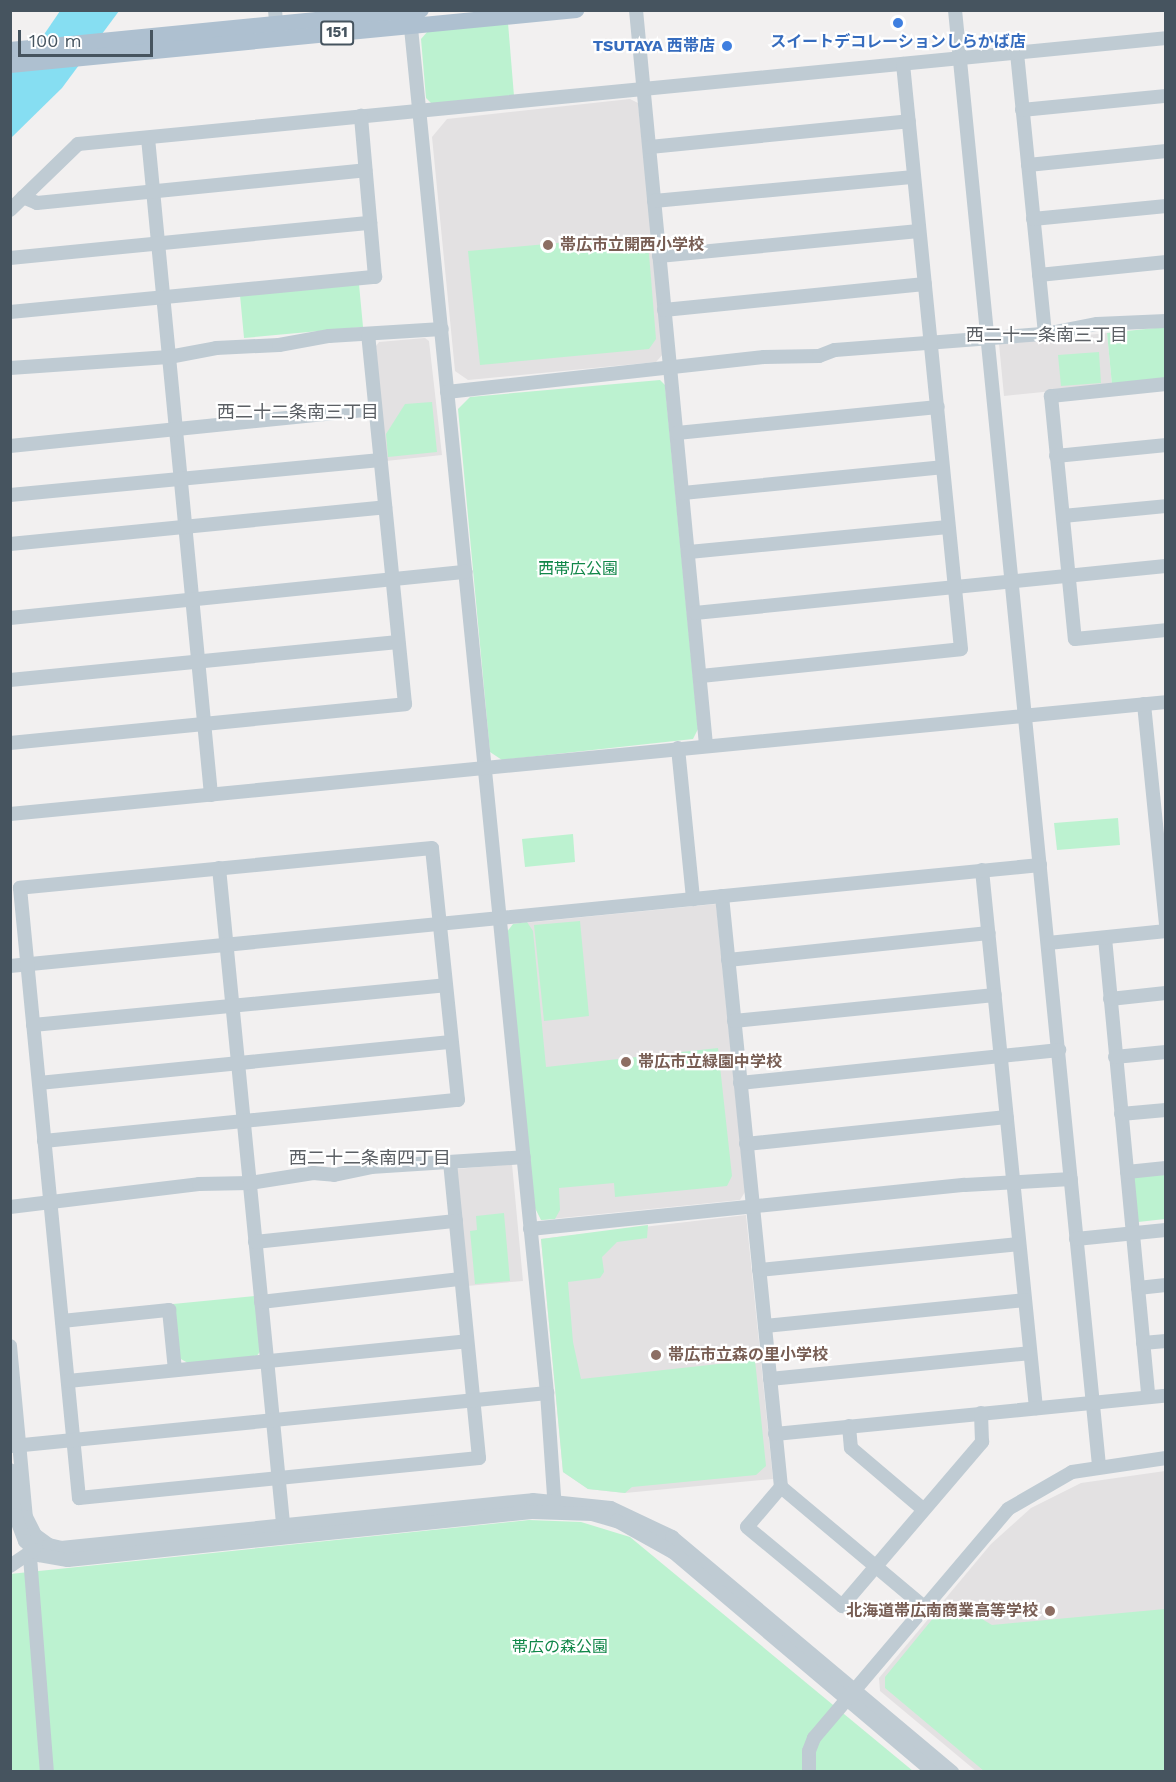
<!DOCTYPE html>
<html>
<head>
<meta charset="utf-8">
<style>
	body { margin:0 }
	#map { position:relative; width:1176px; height:1782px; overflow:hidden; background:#f2f0f0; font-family:"Work Sans","Noto Sans JP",sans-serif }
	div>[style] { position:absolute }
	.education>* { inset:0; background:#e3e1e2 }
	.green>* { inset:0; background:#bcf2d0 }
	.water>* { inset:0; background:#86def2 }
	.river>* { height:16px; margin:-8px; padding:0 8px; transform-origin:8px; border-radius:8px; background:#86def2 }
	.minor>* { height:14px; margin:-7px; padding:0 7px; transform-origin:7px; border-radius:7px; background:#bfcbd3 }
	.major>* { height:16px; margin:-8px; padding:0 8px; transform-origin:8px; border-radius:8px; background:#aec0d0 }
	.dots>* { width:16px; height:16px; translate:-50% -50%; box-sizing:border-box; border:3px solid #fff; border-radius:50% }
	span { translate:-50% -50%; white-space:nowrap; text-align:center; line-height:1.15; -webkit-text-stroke:4.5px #fff; paint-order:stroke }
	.shield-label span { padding:2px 4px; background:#fff; border:2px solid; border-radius:4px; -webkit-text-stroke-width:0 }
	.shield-label { font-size:15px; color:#46545f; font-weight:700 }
	.shop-label { font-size:16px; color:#366cbe; font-weight:700 }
	.right { translate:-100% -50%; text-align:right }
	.education-label { font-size:16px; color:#785e54; font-weight:700 }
	.left { translate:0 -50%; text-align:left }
	.park-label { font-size:16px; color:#118749 }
	.neighbourhood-label { font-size:18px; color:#5c6065 }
	.frame { position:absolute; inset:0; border:12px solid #46545f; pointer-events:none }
	.scale { position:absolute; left:18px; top:30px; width:135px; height:27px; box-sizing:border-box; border:3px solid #46545f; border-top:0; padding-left:8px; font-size:18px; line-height:21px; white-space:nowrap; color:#46545f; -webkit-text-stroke:4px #fff; paint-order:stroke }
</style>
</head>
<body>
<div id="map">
	<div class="education">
		<i style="clip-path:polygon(630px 99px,638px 103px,664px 353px,656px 362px,468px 380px,455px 371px,432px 137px,447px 119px)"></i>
		<i style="clip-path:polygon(1107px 333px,1112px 385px,1004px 396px,999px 344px)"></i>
		<i style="clip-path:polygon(425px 338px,429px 341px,442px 455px,386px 461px,376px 346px,379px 342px)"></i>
		<i style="clip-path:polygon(716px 904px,745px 1192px,740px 1200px,541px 1220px,513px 924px)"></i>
		<i style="clip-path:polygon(512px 1164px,523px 1281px,467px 1286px,457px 1169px)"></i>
		<i style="clip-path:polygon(746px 1215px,773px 1479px,625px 1493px,588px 1489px,563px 1472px,541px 1239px)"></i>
		<i style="clip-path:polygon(1165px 1471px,1165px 1771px,976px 1771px,880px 1691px,879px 1678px,991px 1544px,1031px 1508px,1081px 1483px)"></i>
	</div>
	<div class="green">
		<i style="clip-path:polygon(508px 23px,514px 96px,432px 104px,426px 98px,421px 39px,428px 31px)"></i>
		<i style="clip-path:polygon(635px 236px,649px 254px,656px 339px,649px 349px,480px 365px,468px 251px)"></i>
		<i style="clip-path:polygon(359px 284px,363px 327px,244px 338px,240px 295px)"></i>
		<i style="clip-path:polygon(1165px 327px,1165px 380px,1112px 385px,1107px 333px)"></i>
		<i style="clip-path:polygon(1099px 352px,1101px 383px,1061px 386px,1058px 355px)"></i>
		<i style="clip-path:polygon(660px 380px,665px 385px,698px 729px,693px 739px,502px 760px,490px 752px,458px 409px,470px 397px)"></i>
		<i style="clip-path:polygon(432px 402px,437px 452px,388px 457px,386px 434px,405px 404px)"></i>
		<i style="clip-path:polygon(1118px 818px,1120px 845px,1057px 850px,1054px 823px)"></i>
		<i style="clip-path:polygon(573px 834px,575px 862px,525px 867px,522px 839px)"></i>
		<i style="clip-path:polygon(580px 921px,589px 1016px,544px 1021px,534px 925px)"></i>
		<i style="clip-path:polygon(527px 922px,533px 931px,546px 1067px,718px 1048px,732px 1176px,727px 1186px,615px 1197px,614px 1183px,559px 1188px,560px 1210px,555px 1219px,541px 1220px,535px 1208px,506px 933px,513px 924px)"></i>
		<i style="clip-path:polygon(1165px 1172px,1165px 1219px,1138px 1222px,1133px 1176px)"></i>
		<i style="clip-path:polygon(504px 1213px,510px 1281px,475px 1284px,470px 1231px,477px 1230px,476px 1216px)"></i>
		<i style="clip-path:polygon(648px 1225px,647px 1238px,617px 1242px,602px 1257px,604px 1272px,600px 1278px,568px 1282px,573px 1342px,581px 1379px,755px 1360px,766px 1466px,756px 1475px,632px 1487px,625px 1493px,588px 1489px,563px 1472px,541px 1239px)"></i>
		<i style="clip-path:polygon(255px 1296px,262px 1349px,256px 1357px,188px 1363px,179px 1358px,173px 1304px)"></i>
		<i style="clip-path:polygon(529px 1520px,581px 1522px,630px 1537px,913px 1771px,11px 1771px,10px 1574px)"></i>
		<i style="clip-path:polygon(962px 1607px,992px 1625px,1165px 1609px,1165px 1771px,984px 1771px,885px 1688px,885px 1677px,939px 1611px)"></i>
	</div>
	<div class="water">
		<i style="clip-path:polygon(60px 11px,119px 11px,62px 88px,11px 138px,11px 83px)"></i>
	</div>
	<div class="river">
		<i style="left:10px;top:78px;width:30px;rotate:-50deg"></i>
	</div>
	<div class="minor">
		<i style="left:275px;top:10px;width:24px;rotate:85deg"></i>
		<i style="left:636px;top:10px;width:738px;rotate:84.56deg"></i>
		<i style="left:955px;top:10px;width:1462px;rotate:84.35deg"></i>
		<i style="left:410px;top:18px;width:1382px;rotate:84.31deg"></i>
		<i style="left:547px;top:1393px;width:118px;rotate:86.1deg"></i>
		<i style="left:1017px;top:53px;width:282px;rotate:84.3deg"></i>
		<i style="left:1022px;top:110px;width:145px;rotate:-5.6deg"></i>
		<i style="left:148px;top:138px;width:660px;rotate:84.52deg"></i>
		<i style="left:650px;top:147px;width:260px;rotate:-5.7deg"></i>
		<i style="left:1028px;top:165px;width:139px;rotate:-5.8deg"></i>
		<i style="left:23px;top:197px;width:15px;rotate:23deg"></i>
		<i style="left:37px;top:203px;width:330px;rotate:-5.7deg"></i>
		<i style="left:654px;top:201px;width:261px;rotate:-5.3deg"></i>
		<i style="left:10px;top:210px;width:95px;rotate:-44.1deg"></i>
		<i style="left:78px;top:144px;width:1093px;rotate:-5.56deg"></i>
		<i style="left:1033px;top:219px;width:134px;rotate:-5.6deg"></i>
		<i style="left:659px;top:256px;width:261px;rotate:-5.5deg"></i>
		<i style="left:10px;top:258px;width:362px;rotate:-5.6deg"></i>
		<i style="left:1039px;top:275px;width:128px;rotate:-5.8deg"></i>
		<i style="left:664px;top:310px;width:262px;rotate:-5.7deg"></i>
		<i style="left:10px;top:312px;width:367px;rotate:-5.5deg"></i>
		<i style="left:375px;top:277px;width:162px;rotate:-95deg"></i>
		<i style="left:10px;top:368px;width:159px;rotate:-4deg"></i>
		<i style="left:169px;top:357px;width:48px;rotate:-10.8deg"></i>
		<i style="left:216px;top:348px;width:63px;rotate:-2.7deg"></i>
		<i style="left:279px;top:345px;width:51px;rotate:-10.2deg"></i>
		<i style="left:329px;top:336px;width:113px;rotate:-3.5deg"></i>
		<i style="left:1166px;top:384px;width:116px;rotate:174deg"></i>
		<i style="left:1051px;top:396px;width:244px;rotate:84.4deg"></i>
		<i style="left:1075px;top:639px;width:91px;rotate:-5.6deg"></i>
		<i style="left:447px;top:392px;width:319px;rotate:-6.3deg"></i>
		<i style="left:764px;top:357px;width:55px;rotate:-1deg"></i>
		<i style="left:819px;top:356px;width:17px;rotate:-21deg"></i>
		<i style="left:835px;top:350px;width:211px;rotate:-4.4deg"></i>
		<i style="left:1045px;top:334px;width:53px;rotate:-10.9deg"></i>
		<i style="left:1097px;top:324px;width:69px;rotate:-2.5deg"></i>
		<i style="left:677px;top:433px;width:262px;rotate:-5.7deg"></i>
		<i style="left:10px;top:446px;width:366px;rotate:-5.8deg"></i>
		<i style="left:1056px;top:456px;width:111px;rotate:-5.7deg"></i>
		<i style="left:683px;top:493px;width:260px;rotate:-5.7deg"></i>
		<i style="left:10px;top:495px;width:372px;rotate:-5.4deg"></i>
		<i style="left:1063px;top:516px;width:103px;rotate:-5.5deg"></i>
		<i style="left:10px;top:544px;width:377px;rotate:-5.6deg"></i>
		<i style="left:689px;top:552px;width:260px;rotate:-5.5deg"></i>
		<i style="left:695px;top:613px;width:473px;rotate:-5.7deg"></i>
		<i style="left:10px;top:618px;width:458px;rotate:-5.8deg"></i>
		<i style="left:701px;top:676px;width:261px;rotate:-5.9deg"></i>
		<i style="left:961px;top:649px;width:588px;rotate:-95.66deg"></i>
		<i style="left:10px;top:680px;width:390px;rotate:-5.6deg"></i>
		<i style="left:1144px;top:704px;width:221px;rotate:84.3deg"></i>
		<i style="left:10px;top:743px;width:397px;rotate:-5.6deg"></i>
		<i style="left:405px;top:704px;width:371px;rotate:-95.7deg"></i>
		<i style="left:678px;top:748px;width:152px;rotate:84.3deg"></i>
		<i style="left:10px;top:814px;width:1161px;rotate:-5.53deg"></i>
		<i style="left:219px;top:868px;width:668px;rotate:84.42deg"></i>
		<i style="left:982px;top:870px;width:541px;rotate:84.27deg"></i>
		<i style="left:722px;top:896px;width:594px;rotate:84.3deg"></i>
		<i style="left:781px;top:1487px;width:185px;rotate:40deg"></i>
		<i style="left:1105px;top:938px;width:461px;rotate:84.6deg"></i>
		<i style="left:1048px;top:943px;width:119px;rotate:-5.8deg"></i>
		<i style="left:728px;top:960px;width:262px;rotate:-5.9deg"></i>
		<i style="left:10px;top:966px;width:1035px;rotate:-5.6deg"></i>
		<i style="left:1110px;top:999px;width:56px;rotate:-6.1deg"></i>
		<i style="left:734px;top:1021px;width:262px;rotate:-5.7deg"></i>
		<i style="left:33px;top:1025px;width:414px;rotate:-5.5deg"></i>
		<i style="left:1115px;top:1057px;width:51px;rotate:-5.6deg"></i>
		<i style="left:39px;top:1083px;width:414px;rotate:-5.7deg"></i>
		<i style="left:740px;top:1083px;width:321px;rotate:-5.9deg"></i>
		<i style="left:1121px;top:1114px;width:45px;rotate:-5.1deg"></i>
		<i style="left:44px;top:1141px;width:416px;rotate:-5.7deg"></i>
		<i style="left:458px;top:1100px;width:253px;rotate:-95.9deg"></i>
		<i style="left:432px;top:848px;width:414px;rotate:174.5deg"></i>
		<i style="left:20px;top:888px;width:613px;rotate:84.48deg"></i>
		<i style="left:79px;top:1498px;width:402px;rotate:-5.7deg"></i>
		<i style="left:479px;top:1458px;width:296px;rotate:-95.6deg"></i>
		<i style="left:746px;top:1144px;width:262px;rotate:-5.9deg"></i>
		<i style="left:1127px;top:1172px;width:39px;rotate:-6deg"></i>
		<i style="left:10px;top:1207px;width:190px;rotate:-6.9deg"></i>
		<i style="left:199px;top:1184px;width:51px;rotate:-1.1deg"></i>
		<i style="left:250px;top:1183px;width:64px;rotate:-9deg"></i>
		<i style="left:313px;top:1173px;width:21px;rotate:5deg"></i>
		<i style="left:334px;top:1175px;width:38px;rotate:-12deg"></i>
		<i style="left:371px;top:1167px;width:153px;rotate:-3.7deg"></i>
		<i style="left:530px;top:1229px;width:437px;rotate:-5.8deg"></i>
		<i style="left:965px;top:1185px;width:106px;rotate:-3.2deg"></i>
		<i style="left:1076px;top:1239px;width:90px;rotate:-5.7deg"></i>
		<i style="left:255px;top:1242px;width:202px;rotate:-6deg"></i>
		<i style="left:759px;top:1270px;width:261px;rotate:-5.7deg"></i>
		<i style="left:1138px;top:1288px;width:28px;rotate:-6deg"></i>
		<i style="left:261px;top:1302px;width:201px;rotate:-6.6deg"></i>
		<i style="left:62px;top:1321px;width:108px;rotate:-5.9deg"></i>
		<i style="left:169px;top:1310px;width:60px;rotate:84.3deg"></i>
		<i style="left:765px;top:1326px;width:261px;rotate:-5.7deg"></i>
		<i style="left:1143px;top:1343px;width:23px;rotate:-5deg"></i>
		<i style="left:10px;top:1346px;width:172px;rotate:84.7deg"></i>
		<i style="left:26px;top:1517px;width:20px;rotate:63deg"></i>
		<i style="left:35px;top:1535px;width:17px;rotate:36deg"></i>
		<i style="left:49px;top:1545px;width:12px;rotate:14deg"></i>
		<i style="left:61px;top:1548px;width:474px;rotate:-5.8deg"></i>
		<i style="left:533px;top:1500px;width:78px;rotate:5.9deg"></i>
		<i style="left:611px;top:1508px;width:68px;rotate:25.4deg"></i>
		<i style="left:672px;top:1537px;width:366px;rotate:40deg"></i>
		<i style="left:770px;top:1379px;width:260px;rotate:-5.7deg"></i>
		<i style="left:68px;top:1381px;width:401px;rotate:-5.7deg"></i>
		<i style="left:849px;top:1426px;width:22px;rotate:85deg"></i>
		<i style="left:851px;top:1448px;width:94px;rotate:40.3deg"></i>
		<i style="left:775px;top:1434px;width:393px;rotate:-5.6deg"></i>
		<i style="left:13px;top:1446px;width:537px;rotate:-5.67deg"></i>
		<i style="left:10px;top:1470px;width:45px;rotate:83.7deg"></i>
		<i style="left:15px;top:1515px;width:28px;rotate:69deg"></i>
		<i style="left:25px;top:1541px;width:20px;rotate:45deg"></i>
		<i style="left:39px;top:1555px;width:29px;rotate:10deg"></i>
		<i style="left:68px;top:1560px;width:466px;rotate:-5.9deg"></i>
		<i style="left:532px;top:1512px;width:60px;rotate:1.9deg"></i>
		<i style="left:592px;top:1514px;width:26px;rotate:16deg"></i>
		<i style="left:617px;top:1521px;width:64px;rotate:29deg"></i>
		<i style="left:673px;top:1552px;width:341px;rotate:40.2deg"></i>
		<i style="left:781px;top:1487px;width:52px;rotate:130.4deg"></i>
		<i style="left:747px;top:1527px;width:124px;rotate:39.7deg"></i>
		<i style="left:842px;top:1606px;width:216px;rotate:-49.5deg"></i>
		<i style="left:982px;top:1442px;width:29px;rotate:-92deg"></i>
		<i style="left:30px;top:1557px;width:216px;rotate:85.5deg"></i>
		<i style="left:10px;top:1566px;width:29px;rotate:-34deg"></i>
		<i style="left:809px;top:1772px;width:21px;rotate:-90deg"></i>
		<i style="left:809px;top:1751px;width:14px;rotate:-69deg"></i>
		<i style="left:814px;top:1738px;width:300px;rotate:-49.7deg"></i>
		<i style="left:1008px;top:1509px;width:74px;rotate:-30deg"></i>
		<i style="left:1072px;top:1472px;width:95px;rotate:-8.5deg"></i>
	</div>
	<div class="major">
		<i style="left:10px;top:50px;width:413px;rotate:-5.6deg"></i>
		<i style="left:10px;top:65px;width:569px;rotate:-5.55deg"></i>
	</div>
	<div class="dots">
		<i style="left:898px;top:23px;background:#3f7fe0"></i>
		<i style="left:727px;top:46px;background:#3f7fe0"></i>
		<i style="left:548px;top:245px;background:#8d6e63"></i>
		<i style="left:626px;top:1062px;background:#8d6e63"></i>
		<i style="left:656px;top:1355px;background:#8d6e63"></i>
		<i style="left:1050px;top:1611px;background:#8d6e63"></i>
	</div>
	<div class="shield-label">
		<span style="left:337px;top:33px">151</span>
	</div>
	<div class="shop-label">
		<span style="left:898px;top:42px">スイートデコレーションしらかば店</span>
		<span class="right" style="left:715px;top:46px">TSUTAYA 西帯店</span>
	</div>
	<div class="education-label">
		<span class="left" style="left:560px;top:245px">帯広市立開西小学校</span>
		<span class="left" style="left:638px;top:1062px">帯広市立緑園中学校</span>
		<span class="left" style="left:668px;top:1355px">帯広市立森の里小学校</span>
		<span class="right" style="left:1038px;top:1611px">北海道帯広南商業高等学校</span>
	</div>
	<div class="park-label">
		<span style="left:578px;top:569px">西帯広公園</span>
		<span style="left:560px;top:1647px">帯広の森公園</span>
	</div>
	<div class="neighbourhood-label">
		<span style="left:1047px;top:335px">西二十一条南三丁目</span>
		<span style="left:298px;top:412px">西二十二条南三丁目</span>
		<span style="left:370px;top:1158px">西二十二条南四丁目</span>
	</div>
	<div class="frame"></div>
	<div class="scale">100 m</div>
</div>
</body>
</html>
